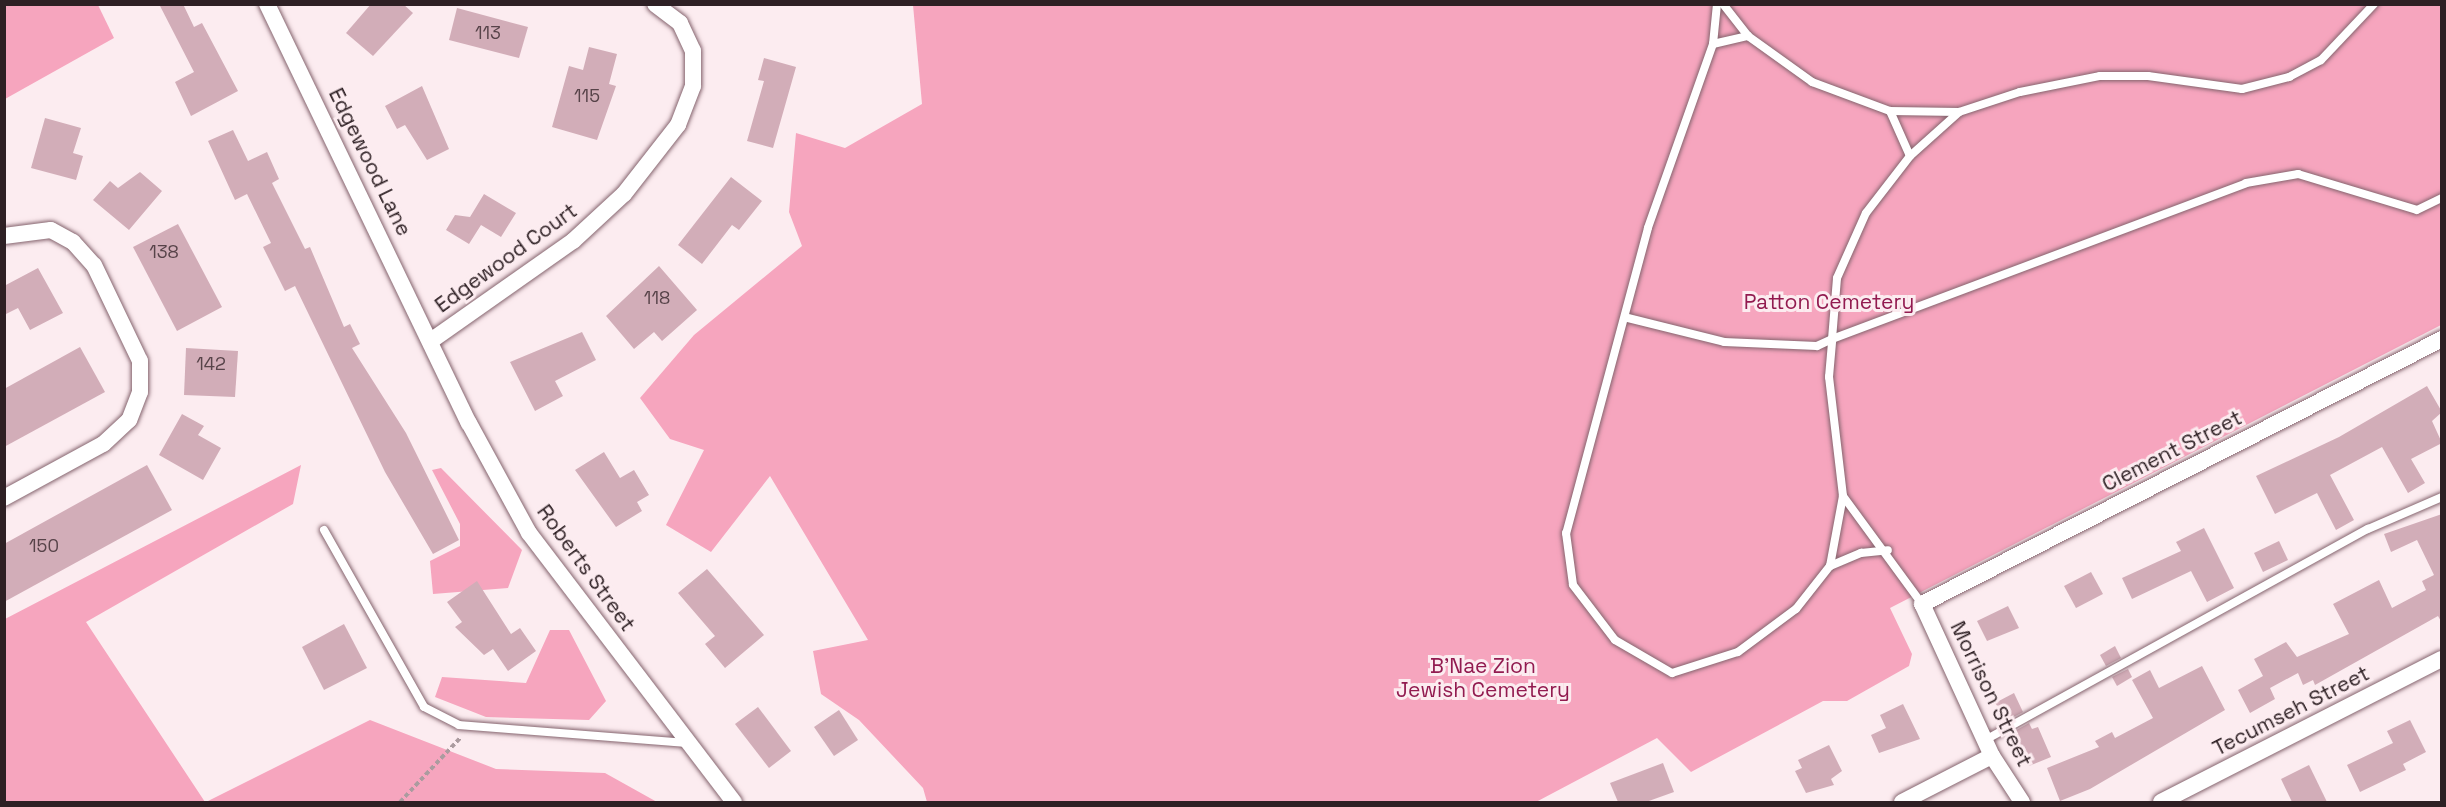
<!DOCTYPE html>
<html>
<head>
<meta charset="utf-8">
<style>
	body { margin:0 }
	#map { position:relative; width:2446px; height:807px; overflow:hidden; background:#fcecf0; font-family:"Space Grotesk",sans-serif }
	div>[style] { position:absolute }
	.green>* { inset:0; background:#f6a5be }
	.building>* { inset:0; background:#d2adb8 }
	.path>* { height:4px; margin-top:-2px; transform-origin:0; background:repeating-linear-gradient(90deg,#ab9b9f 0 4.5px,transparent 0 7.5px) }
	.roads { filter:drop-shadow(0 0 2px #85646e) drop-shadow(0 0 2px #85646e) }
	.lane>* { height:8px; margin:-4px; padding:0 4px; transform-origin:4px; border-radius:4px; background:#fff }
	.street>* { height:16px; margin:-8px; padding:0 8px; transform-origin:8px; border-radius:8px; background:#fff }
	span { translate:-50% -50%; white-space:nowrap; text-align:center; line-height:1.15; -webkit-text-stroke:6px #fcecf0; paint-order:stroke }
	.number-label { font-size:18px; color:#574349 }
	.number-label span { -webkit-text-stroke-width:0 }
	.street-label { font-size:21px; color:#2e2024 }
	.park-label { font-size:21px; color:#921b50 }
	.frame { position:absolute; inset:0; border:6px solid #2e2024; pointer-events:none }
</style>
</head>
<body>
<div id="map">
	<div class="green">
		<i style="clip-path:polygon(5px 4px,98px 5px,114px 38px,5px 99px)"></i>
		<i style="clip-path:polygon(913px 5px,2441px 5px,2441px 325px,1890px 608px,1912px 654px,1909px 666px,1847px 701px,1823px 701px,1691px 772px,1657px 738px,1536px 802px,927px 802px,923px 788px,859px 720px,821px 694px,813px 651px,868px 640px,770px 476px,711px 552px,666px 525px,704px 450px,670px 439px,640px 398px,694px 335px,802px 246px,789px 212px,796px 133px,845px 148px,922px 104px)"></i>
		<i style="clip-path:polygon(301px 465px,293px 504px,86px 622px,205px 802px,5px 802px,5px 619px)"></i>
		<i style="clip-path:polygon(441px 468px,522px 550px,508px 588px,433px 594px,430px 561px,460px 546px,460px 524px,432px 470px)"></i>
		<i style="clip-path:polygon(550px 630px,569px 630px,606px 701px,589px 720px,486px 717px,435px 697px,442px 677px,526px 683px)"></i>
		<i style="clip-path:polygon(370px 720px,496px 769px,605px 773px,657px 802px,206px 802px)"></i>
	</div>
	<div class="building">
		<i style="clip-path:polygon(159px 4px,183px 4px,194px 27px,202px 23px,238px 91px,191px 116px,175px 82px,194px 72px)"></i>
		<i style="clip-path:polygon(371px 4px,403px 4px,413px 13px,373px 56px,346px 33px)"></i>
		<i style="clip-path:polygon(457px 8px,528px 27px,519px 58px,449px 40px)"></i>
		<i style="clip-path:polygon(589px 47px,617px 54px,609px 84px,616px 86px,597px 140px,552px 127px,569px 66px,583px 70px)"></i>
		<i style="clip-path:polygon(764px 58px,796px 67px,773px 148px,747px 141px,764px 81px,758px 80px)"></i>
		<i style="clip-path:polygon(422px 86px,449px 149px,427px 160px,405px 125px,397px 129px,385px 106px)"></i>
		<i style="clip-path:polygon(45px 118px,81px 128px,73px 153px,83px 156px,76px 180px,31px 168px)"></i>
		<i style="clip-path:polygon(233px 130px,248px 161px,267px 152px,279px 179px,272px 183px,305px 249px,310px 247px,344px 327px,350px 324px,360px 344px,352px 348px,406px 433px,459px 540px,433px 554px,385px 472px,295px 286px,285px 291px,263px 247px,271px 243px,247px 194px,235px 200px,208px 141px)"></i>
		<i style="clip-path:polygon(140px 172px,162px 191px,129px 230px,93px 200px,110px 181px,118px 188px)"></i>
		<i style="clip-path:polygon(731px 177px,762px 201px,739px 230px,732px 225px,702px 264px,678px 245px)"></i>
		<i style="clip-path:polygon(484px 194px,516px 213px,501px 237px,481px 225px,469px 244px,446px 230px,455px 215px,470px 217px)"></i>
		<i style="clip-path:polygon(178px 224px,222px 307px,177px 331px,133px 247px)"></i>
		<i style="clip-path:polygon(659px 266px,697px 310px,662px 341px,654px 332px,634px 349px,606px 316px)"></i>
		<i style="clip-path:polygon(38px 268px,63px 313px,30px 330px,18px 308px,4px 315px,4px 286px)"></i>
		<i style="clip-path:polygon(582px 332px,596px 360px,555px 381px,563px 396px,535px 411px,510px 362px)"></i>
		<i style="clip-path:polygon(80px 347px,105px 392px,4px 447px,4px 389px)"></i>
		<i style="clip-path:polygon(186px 348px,238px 351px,235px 397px,184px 395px)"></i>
		<i style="clip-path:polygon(2427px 386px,2442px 412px,2432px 421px,2442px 443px,2411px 459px,2425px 483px,2408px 493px,2382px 447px,2330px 475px,2354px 520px,2336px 530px,2317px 493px,2275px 514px,2256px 476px,2339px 437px)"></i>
		<i style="clip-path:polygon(182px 414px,204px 426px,198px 435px,221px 448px,203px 480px,159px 455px)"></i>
		<i style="clip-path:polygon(604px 452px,620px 478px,634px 470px,649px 495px,637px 502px,642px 511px,616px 527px,575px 470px)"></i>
		<i style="clip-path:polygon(147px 465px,172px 510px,4px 602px,4px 544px)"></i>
		<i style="clip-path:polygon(2442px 514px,2442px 623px,2438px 616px,2315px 685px,2313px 680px,2303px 685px,2298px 673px,2270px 688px,2275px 699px,2250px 713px,2238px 690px,2263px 676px,2254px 659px,2286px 642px,2297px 657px,2349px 634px,2333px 604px,2379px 580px,2392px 608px,2426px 590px,2422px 581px,2434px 575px,2417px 540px,2391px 552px,2384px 534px)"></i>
		<i style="clip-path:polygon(2204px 528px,2234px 588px,2207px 602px,2191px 571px,2132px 599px,2122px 578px,2181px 551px,2176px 542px)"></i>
		<i style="clip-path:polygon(2279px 541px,2288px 560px,2263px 572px,2254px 553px)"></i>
		<i style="clip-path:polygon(707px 569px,764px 635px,725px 668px,705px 644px,715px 636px,678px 593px)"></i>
		<i style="clip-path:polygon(2091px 572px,2103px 594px,2076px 608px,2064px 586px)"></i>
		<i style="clip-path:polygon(477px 581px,511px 634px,520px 628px,536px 651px,508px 671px,493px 649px,484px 655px,455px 627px,462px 622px,447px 602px)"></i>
		<i style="clip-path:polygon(2008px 606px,2019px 628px,1987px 641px,1977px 621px)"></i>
		<i style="clip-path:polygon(344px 624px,367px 668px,324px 690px,302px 647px)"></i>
		<i style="clip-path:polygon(2115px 646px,2121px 658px,2106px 666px,2100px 655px)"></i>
		<i style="clip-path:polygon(2202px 666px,2225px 710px,2090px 789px,2060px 801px,2047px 768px,2099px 747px,2095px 741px,2112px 732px,2115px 738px,2153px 718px,2132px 680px,2150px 670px,2159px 688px)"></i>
		<i style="clip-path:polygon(2128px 669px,2132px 677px,2117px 686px,2112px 677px)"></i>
		<i style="clip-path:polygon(2014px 693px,2023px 712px,2008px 720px,1995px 703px)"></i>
		<i style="clip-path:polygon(1903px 704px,1920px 739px,1879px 753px,1871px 735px,1886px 728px,1880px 715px)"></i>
		<i style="clip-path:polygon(758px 707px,791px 751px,769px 768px,735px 724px)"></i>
		<i style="clip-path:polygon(839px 710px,858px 740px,834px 756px,814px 727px)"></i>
		<i style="clip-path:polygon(2410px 720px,2426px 752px,2403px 764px,2406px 770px,2360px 792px,2347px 765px,2393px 743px,2387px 731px)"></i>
		<i style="clip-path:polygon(2029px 723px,2032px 729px,2038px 727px,2051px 757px,2029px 766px,2013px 732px)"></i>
		<i style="clip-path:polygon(1829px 745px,1842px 771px,1831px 779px,1834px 785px,1806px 793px,1795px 771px,1802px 768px,1798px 760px)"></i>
		<i style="clip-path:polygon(1663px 763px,1674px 792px,1646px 802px,1618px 802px,1610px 783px)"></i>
		<i style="clip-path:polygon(2309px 765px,2327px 802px,2292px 802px,2281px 779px)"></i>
	</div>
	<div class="path">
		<i style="left:400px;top:802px;width:88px;rotate:-46.8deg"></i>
	</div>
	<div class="roads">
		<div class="lane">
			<i style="left:1717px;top:4px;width:40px;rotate:95.7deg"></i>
			<i style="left:1713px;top:44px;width:195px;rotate:109.5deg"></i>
			<i style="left:1648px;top:228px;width:316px;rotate:105deg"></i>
			<i style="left:1566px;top:533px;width:52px;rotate:82.3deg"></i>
			<i style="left:1573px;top:585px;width:69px;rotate:52.6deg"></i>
			<i style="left:1615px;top:640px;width:66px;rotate:30.1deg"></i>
			<i style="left:1672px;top:673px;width:69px;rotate:-17.7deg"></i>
			<i style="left:1738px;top:652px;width:72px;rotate:-36.6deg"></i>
			<i style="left:1796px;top:609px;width:55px;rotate:-51.7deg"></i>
			<i style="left:1830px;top:566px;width:71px;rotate:-79.5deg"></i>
			<i style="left:1843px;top:496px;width:134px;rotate:53.8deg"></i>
			<i style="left:1723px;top:4px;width:41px;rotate:52deg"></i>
			<i style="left:1713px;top:44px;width:36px;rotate:-13deg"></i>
			<i style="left:1748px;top:36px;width:79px;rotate:35.7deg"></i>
			<i style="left:1812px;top:82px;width:83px;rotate:20.4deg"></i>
			<i style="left:1890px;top:111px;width:49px;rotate:66deg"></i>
			<i style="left:1890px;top:111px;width:69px;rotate:0.8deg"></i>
			<i style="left:1628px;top:318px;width:99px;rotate:14deg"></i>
			<i style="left:1724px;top:342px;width:93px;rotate:2.5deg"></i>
			<i style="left:1817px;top:346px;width:17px;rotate:-25deg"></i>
			<i style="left:1832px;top:339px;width:61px;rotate:-85.3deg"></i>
			<i style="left:1837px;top:278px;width:71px;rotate:-66deg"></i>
			<i style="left:1866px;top:213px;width:72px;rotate:-52.3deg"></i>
			<i style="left:1910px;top:156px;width:66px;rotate:-41.9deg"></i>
			<i style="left:1959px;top:112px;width:64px;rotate:-18.2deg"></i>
			<i style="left:2020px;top:92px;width:82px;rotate:-11.3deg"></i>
			<i style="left:2100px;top:76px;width:48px"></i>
			<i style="left:2148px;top:76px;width:95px;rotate:7.9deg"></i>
			<i style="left:2242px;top:89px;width:49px;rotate:-14.3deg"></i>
			<i style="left:2289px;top:77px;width:36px;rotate:-28deg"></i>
			<i style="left:2321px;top:60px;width:77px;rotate:-46.6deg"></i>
			<i style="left:1843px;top:496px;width:120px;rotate:-96.7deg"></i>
			<i style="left:1829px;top:377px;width:38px;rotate:-85deg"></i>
			<i style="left:1832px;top:339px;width:442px;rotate:-20.6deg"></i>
			<i style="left:2246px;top:183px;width:53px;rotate:-9.8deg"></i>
			<i style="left:2298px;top:174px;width:124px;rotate:16.8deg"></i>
			<i style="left:2417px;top:210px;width:28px;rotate:-26deg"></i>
			<i style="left:324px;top:530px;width:203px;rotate:60.5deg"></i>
			<i style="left:424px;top:707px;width:39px;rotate:27deg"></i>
			<i style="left:459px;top:725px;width:231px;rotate:4.5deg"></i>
			<i style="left:1830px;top:566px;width:34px;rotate:-23deg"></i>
			<i style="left:1861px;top:553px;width:27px;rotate:-6deg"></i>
			<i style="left:1987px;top:739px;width:435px;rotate:-28.9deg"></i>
			<i style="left:2368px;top:529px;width:81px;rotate:-23.4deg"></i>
		</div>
		<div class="street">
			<i style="left:267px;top:4px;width:465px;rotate:64.3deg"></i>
			<i style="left:469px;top:423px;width:125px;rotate:61.4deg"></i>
			<i style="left:529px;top:533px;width:338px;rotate:52.7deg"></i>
			<i style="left:4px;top:236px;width:47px;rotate:-7.3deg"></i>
			<i style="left:51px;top:230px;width:25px;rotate:29deg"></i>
			<i style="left:73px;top:242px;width:31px;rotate:48deg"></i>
			<i style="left:94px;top:265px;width:106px;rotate:64.4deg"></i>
			<i style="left:140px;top:361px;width:31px;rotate:90deg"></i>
			<i style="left:140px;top:392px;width:30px;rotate:111deg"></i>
			<i style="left:129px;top:420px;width:35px;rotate:137deg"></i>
			<i style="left:103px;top:444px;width:113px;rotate:151.4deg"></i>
			<i style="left:432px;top:340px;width:172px;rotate:-35.1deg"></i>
			<i style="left:573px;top:241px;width:69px;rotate:-42.7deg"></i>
			<i style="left:624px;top:194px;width:88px;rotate:-52deg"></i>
			<i style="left:678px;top:125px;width:42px;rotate:-69deg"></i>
			<i style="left:693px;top:86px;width:35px;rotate:-90deg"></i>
			<i style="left:693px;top:51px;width:31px;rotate:-115deg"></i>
			<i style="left:680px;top:23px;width:31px;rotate:-143deg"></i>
			<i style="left:1902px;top:802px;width:101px;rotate:-27.1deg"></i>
			<i style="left:2022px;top:802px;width:55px;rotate:-123.1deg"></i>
			<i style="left:1992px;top:756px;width:167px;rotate:-114.7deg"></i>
			<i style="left:1922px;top:604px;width:584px;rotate:-27deg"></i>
			<i style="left:2161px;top:802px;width:315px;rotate:-27deg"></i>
		</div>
	</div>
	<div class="number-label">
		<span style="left:488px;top:33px">113</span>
		<span style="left:587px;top:96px">115</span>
		<span style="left:164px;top:252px">138</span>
		<span style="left:657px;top:298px">118</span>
		<span style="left:211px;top:364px">142</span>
		<span style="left:44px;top:546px">150</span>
	</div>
	<div class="street-label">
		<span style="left:370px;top:162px;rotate:64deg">Edgewood Lane</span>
		<span style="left:506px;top:258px;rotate:-36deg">Edgewood Court</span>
		<span style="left:2172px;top:451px;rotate:-27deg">Clement Street</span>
		<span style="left:586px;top:568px;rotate:54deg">Roberts Street</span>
		<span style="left:1991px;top:694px;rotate:64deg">Morrison Street</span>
		<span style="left:2291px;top:711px;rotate:-27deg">Tecumseh Street</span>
	</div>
	<div class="park-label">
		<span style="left:1829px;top:302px">Patton Cemetery</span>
		<span style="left:1483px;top:678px">B'Nae Zion<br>Jewish Cemetery</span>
	</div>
	<div class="frame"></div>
</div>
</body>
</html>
